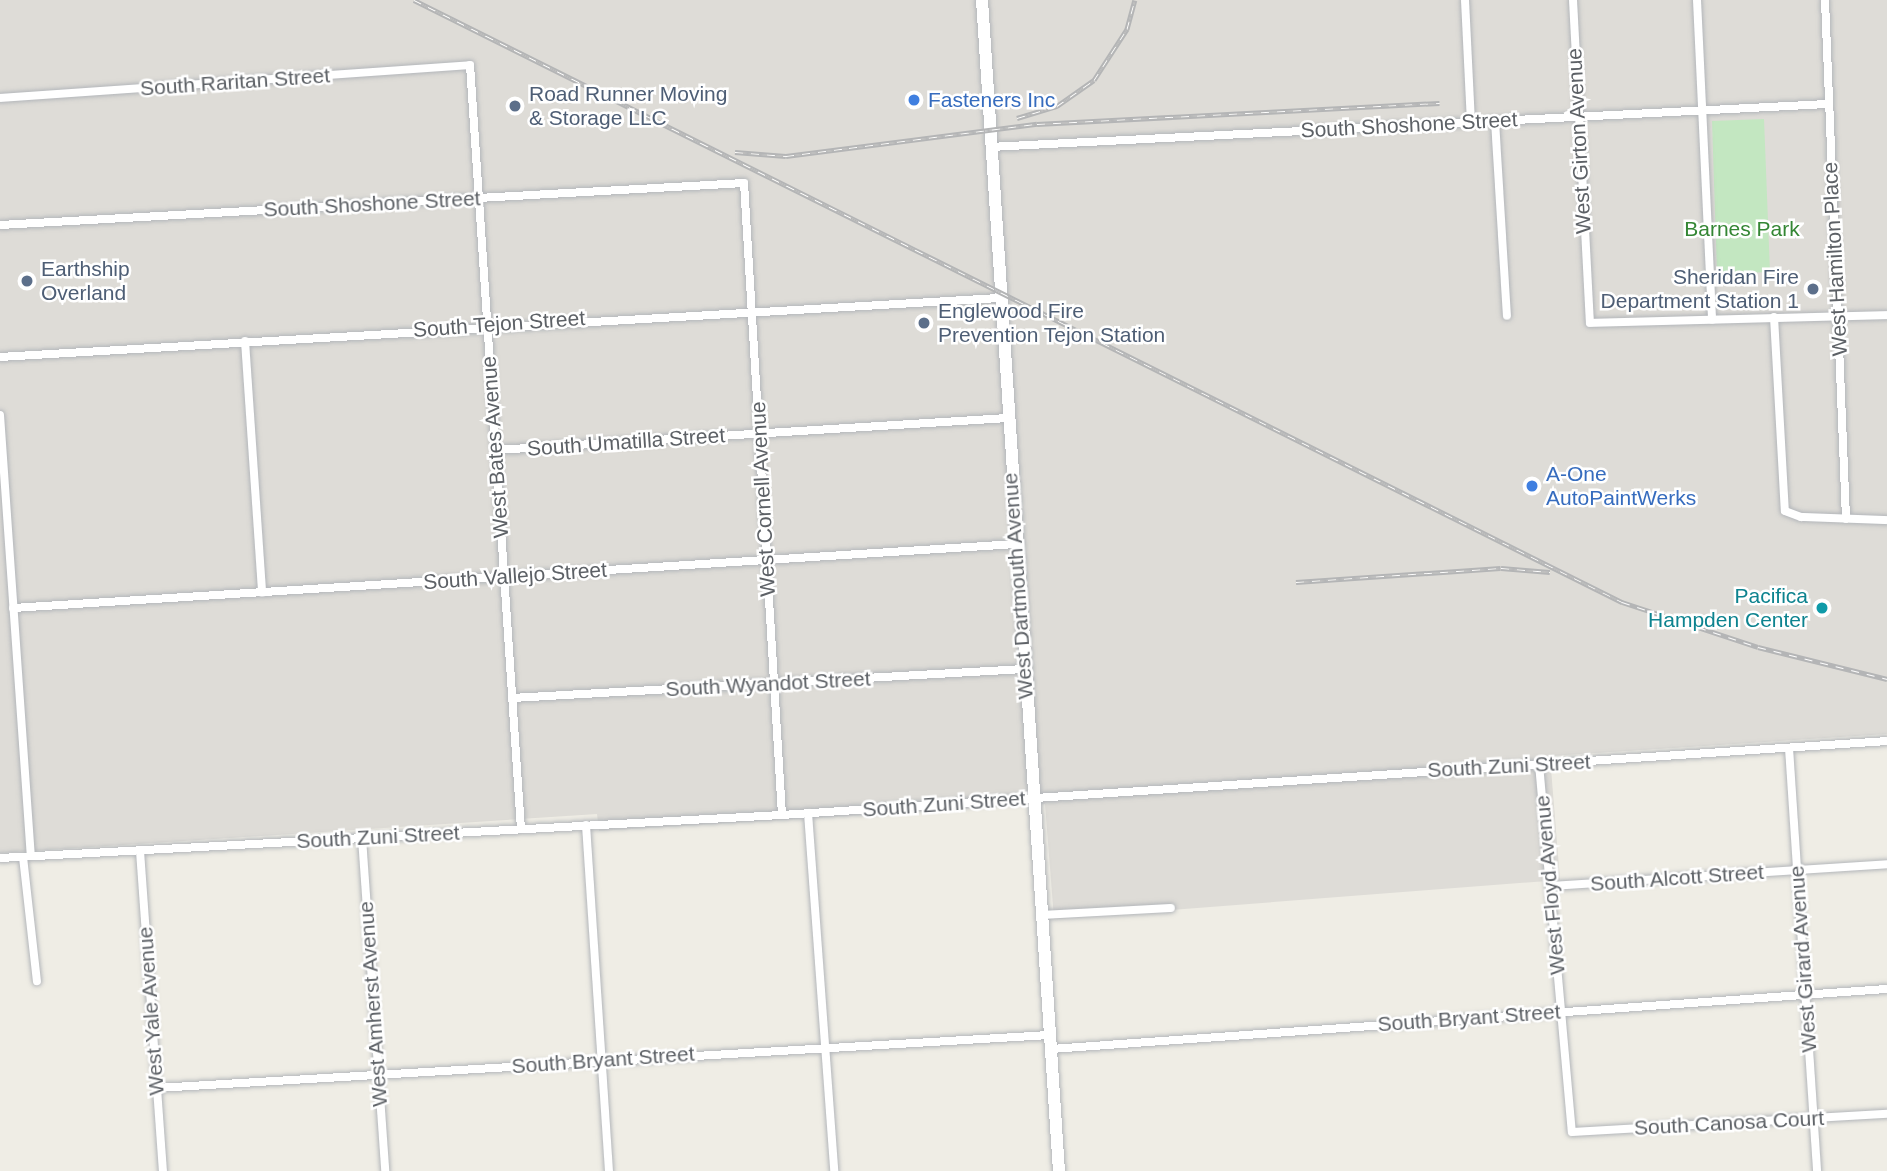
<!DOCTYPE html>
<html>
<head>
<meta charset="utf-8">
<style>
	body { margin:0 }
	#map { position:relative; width:1887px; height:1171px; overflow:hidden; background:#efede5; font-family:Helvetica,sans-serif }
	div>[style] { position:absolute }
	.industrial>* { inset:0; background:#dedcd7 }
	.green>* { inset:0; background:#c3e7c1 }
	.roads { filter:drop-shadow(0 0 2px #b3b6ba) drop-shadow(0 0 2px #b3b6ba) }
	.street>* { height:8px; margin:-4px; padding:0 4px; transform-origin:4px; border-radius:4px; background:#fff }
	.secondary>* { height:12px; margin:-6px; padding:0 6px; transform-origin:6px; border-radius:6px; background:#fff }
	.rail>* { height:5px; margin-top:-2.5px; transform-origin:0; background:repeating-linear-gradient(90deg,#fff 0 8px,#b4b5b6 0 16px); box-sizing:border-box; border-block:2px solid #b4b5b6 }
	.dots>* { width:19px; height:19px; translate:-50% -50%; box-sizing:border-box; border:4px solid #fff; border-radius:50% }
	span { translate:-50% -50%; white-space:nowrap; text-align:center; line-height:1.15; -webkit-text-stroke:5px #fff; paint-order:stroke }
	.street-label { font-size:21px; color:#5d6166 }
	.service-label { font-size:21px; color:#4e5e75 }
	.left { translate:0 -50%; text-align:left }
	.right { translate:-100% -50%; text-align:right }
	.shop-label { font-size:21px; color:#366cbe }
	.park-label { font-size:21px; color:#348634 }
	.culture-label { font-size:21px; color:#0d838f }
</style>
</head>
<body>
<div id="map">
	<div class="industrial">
		<i style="clip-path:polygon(0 0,1887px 0,1887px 734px,1550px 756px,1560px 880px,1054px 919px,1045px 804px,599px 831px,597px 814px,0 853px)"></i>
	</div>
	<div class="green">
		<i style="clip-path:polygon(1764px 119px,1770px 272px,1717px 274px,1712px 121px)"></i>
	</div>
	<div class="roads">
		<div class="street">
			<i style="left:1465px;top:0;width:122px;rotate:87.2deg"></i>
			<i style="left:1573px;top:0;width:323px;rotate:87deg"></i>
			<i style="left:1590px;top:323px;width:297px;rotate:-1.5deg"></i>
			<i style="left:1697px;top:0;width:320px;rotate:87.3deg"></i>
			<i style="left:1825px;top:0;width:519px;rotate:87.68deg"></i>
			<i style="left:0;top:98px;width:471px;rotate:-4deg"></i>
			<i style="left:470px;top:65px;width:766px;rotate:86.18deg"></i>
			<i style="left:1495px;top:121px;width:195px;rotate:86.5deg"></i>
			<i style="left:990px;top:147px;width:839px;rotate:-2.94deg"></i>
			<i style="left:0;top:225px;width:745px;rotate:-3.23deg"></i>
			<i style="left:744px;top:183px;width:633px;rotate:86.56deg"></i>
			<i style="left:1774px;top:317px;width:194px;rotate:86.8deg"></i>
			<i style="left:1785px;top:511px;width:17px;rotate:21deg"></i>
			<i style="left:1801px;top:517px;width:86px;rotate:2deg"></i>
			<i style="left:245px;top:341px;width:252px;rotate:86.1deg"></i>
			<i style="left:0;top:357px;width:1001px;rotate:-3.38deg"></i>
			<i style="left:0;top:415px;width:442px;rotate:86deg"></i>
			<i style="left:496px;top:450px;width:512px;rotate:-3.58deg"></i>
			<i style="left:13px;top:608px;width:1005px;rotate:-3.65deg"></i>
			<i style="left:512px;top:698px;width:513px;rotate:-3.24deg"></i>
			<i style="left:1789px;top:748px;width:424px;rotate:86.2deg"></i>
			<i style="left:1539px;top:764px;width:369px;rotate:84.9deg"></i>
			<i style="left:1572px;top:1132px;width:316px;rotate:-3.3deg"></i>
			<i style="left:808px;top:813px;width:359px;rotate:85.8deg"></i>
			<i style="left:586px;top:825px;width:347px;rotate:86.2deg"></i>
			<i style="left:362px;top:838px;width:334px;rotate:86deg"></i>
			<i style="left:140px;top:851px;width:321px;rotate:85.9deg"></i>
			<i style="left:23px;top:857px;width:125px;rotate:83.6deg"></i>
			<i style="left:0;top:858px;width:783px;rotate:-3.15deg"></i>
			<i style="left:782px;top:815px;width:1107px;rotate:-3.83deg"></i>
			<i style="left:1551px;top:886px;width:337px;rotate:-3.7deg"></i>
			<i style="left:1041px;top:915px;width:130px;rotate:-3.1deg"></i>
			<i style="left:1051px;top:1049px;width:838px;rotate:-4.11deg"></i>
			<i style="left:157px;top:1088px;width:895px;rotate:-3.4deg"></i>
		</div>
		<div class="secondary">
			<i style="left:982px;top:0;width:1174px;rotate:86.24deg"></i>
		</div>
	</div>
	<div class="rail">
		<i style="left:414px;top:0;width:1350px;rotate:26.49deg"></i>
		<i style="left:1622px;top:602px;width:143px;rotate:18.3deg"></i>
		<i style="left:1758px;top:647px;width:133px;rotate:13.9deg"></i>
		<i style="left:1017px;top:118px;width:42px;rotate:-16.7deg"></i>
		<i style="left:1057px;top:106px;width:45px;rotate:-35.1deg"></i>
		<i style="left:1094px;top:80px;width:61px;rotate:-57.1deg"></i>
		<i style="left:1127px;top:29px;width:30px;rotate:-75deg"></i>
		<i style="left:735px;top:152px;width:51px;rotate:4.5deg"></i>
		<i style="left:786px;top:156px;width:253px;rotate:-7.3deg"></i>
		<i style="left:1037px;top:124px;width:403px;rotate:-3deg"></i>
		<i style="left:1296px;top:582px;width:205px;rotate:-3.9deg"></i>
		<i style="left:1501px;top:568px;width:49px;rotate:4.7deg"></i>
	</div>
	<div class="dots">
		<i style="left:914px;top:100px;background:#3f7fe0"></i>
		<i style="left:515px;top:106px;background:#5c6f8a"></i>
		<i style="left:27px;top:281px;background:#5c6f8a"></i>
		<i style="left:1813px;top:289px;background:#5c6f8a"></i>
		<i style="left:924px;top:323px;background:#5c6f8a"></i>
		<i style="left:1532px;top:486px;background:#3f7fe0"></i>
		<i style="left:1822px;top:608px;background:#0f9aa8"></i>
	</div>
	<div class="street-label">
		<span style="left:235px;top:82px;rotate:-4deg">South Raritan Street</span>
		<span style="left:1409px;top:125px;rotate:-3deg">South Shoshone Street</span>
		<span style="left:1579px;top:141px;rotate:-93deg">West Girton Avenue</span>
		<span style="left:372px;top:204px;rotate:-3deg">South Shoshone Street</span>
		<span style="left:1835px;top:259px;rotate:-93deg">West Hamilton Place</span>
		<span style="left:499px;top:324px;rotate:-4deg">South Tejon Street</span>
		<span style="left:626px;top:442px;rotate:-4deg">South Umatilla Street</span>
		<span style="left:495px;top:447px;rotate:-94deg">West Bates Avenue</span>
		<span style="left:763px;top:499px;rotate:-93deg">West Cornell Avenue</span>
		<span style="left:515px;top:576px;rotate:-4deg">South Vallejo Street</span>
		<span style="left:1018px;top:586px;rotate:-94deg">West Dartmouth Avenue</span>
		<span style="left:768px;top:684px;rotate:-3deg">South Wyandot Street</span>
		<span style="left:1509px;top:766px;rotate:-3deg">South Zuni Street</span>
		<span style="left:944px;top:804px;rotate:-4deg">South Zuni Street</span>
		<span style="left:378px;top:837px;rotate:-3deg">South Zuni Street</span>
		<span style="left:1677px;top:878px;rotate:-4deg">South Alcott Street</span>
		<span style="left:1550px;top:885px;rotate:-95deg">West Floyd Avenue</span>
		<span style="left:1803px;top:959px;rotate:-94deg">West Girard Avenue</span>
		<span style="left:373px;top:1004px;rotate:-94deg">West Amherst Avenue</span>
		<span style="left:151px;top:1011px;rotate:-94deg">West Yale Avenue</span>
		<span style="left:1469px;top:1018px;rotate:-4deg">South Bryant Street</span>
		<span style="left:603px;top:1060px;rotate:-4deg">South Bryant Street</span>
		<span style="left:1729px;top:1123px;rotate:-3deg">South Canosa Court</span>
	</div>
	<div class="service-label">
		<span class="left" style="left:529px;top:106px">Road Runner Moving<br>&amp; Storage LLC</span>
		<span class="left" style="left:41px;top:281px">Earthship<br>Overland</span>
		<span class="right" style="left:1799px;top:289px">Sheridan Fire<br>Department Station 1</span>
		<span class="left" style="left:938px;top:323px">Englewood Fire<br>Prevention Tejon Station</span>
	</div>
	<div class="shop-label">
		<span class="left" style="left:928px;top:100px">Fasteners Inc</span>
		<span class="left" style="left:1546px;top:486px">A-One<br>AutoPaintWerks</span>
	</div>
	<div class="park-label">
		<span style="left:1742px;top:229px">Barnes Park</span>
	</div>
	<div class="culture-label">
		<span class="right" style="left:1808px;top:608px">Pacifica<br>Hampden Center</span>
	</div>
</div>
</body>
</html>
